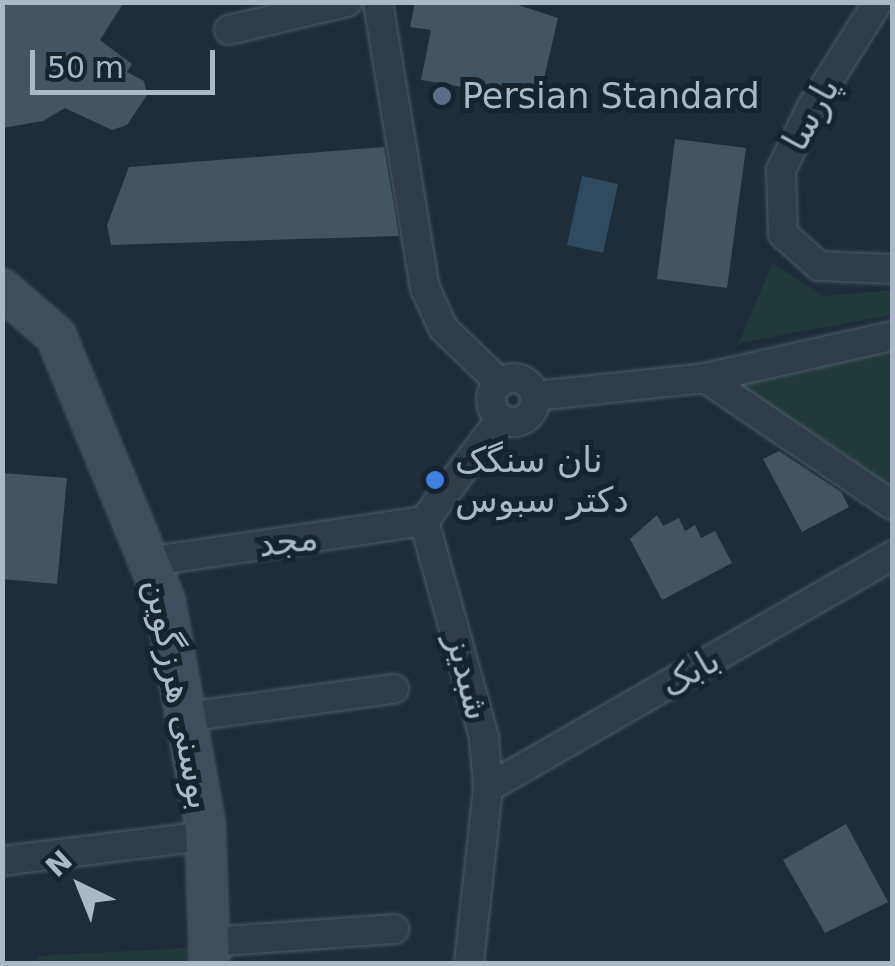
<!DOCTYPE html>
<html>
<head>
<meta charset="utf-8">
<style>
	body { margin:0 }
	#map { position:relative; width:895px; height:966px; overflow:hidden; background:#1d2d39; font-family:"DejaVu Sans",Cairo,sans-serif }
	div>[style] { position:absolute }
	.green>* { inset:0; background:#1f3a39 }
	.water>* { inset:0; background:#2f4b62 }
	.building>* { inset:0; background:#435463 }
	.roads { filter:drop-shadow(0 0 2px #4f5c67) drop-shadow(0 0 2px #4f5c67) }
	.street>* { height:28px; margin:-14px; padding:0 14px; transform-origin:14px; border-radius:14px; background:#313e49 }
	.street>.ring { margin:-14px; padding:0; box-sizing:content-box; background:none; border:28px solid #313e49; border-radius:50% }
	.secondary>* { height:38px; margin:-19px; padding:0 19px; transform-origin:19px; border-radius:19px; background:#3f4e5c }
	.dots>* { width:28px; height:28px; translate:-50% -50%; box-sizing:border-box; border:5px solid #17232d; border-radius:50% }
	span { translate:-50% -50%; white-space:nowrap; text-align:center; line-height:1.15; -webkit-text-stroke:10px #17232d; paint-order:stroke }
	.poi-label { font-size:35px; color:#abb9c6 }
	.left { translate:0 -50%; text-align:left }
	.street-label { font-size:35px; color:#abb9c6 }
	.frame { position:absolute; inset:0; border:5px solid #abb9c6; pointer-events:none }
	.north { position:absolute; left:30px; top:836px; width:100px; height:100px; -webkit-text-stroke:8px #17232d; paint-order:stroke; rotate:317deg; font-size:28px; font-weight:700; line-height:40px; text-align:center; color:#abb9c6 }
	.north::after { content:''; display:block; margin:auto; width:35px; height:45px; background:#abb9c6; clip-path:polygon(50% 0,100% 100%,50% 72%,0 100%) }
	.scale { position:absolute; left:30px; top:50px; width:185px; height:45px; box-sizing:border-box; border:5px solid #abb9c6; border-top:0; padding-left:12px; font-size:30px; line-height:35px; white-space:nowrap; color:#abb9c6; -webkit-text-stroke:8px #17232d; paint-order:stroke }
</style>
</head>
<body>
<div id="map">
	<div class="green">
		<i style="clip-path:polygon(772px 263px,824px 296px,892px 290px,892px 315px,739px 343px)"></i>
		<i style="clip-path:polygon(892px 348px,892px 493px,836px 448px,735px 385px)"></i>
		<i style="clip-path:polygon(200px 947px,201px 963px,38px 964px,37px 956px)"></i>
	</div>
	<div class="water">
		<i style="clip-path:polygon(582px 176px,618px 184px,603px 253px,567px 245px)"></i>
	</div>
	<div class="building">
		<i style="clip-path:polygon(24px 2px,124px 2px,100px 40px,132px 64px,127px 72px,144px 81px,147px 95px,127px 125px,112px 130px,65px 108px,43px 121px,2px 128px,2px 6px)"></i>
		<i style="clip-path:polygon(415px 2px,509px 2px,558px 18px,539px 100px,421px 80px,431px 30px,410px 27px)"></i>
		<i style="clip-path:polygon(675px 139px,746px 148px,727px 288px,657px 279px)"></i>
		<i style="clip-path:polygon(384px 147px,399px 236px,111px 245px,107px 225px,129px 167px)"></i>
		<i style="clip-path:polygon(779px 451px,841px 492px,849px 507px,802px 532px,763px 459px)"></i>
		<i style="clip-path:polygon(2px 473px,67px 478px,57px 584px,2px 579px)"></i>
		<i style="clip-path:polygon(657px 515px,663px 526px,679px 518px,685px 531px,695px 525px,701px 538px,715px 531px,732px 563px,662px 600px,630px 539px)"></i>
		<i style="clip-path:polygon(846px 824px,888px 902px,825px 933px,783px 860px)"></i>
	</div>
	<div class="roads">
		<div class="street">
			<i style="left:378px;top:2px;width:290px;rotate:80.7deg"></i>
			<i style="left:425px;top:288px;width:44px;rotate:65.8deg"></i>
			<i style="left:443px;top:328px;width:79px;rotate:44deg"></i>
			<i style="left:878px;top:2px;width:125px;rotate:122.3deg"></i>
			<i style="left:811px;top:108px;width:69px;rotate:115.8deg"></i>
			<i style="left:781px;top:170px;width:64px;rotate:88.2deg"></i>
			<i style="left:783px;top:234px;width:48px;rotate:41.6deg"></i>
			<i style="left:819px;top:266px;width:73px;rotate:2.4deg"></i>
			<i style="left:229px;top:30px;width:121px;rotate:-13.3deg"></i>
			<i style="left:705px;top:378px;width:192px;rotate:-12.7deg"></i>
			<i class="ring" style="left:491px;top:378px;width:16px;height:16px"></i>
			<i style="left:535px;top:396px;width:171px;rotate:-6deg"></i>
			<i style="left:705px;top:378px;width:226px;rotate:34.2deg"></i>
			<i style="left:424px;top:521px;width:225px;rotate:74.5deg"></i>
			<i style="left:484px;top:738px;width:50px;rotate:85.4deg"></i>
			<i style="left:488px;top:788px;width:177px;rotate:96.2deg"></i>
			<i style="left:424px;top:521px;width:128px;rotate:-53deg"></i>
			<i style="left:153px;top:561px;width:274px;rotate:-8.4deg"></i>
			<i style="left:186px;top:717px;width:210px;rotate:-7.7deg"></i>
			<i style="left:488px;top:788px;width:466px;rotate:-29.9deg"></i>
			<i style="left:2px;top:861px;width:206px;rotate:-7deg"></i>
			<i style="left:209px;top:942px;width:186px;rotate:-4deg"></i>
		</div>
		<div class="secondary">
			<i style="left:2px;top:289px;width:72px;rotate:41deg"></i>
			<i style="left:56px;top:336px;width:287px;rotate:67.6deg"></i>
			<i style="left:165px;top:601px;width:227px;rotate:79.8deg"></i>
			<i style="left:205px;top:824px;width:140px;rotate:88deg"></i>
		</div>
	</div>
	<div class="dots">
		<i style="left:442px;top:96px;background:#5c6f8a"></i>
		<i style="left:435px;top:480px;background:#3f7fe0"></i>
	</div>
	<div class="poi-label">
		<span class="left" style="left:462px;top:96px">Persian Standard</span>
		<span class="left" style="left:455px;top:480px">نان سنگک<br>دکتر سبوس</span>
	</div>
	<div class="street-label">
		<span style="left:811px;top:114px;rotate:-61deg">پارسا</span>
		<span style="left:288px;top:541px;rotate:-8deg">مجد</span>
		<span style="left:690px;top:672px;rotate:-30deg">بابک</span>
		<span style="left:468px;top:677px;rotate:76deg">شبدیز</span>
		<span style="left:179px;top:694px;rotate:79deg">بوسنی هرزگوین</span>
	</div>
	<div class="frame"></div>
	<div class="north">N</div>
	<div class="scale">50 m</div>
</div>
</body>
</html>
